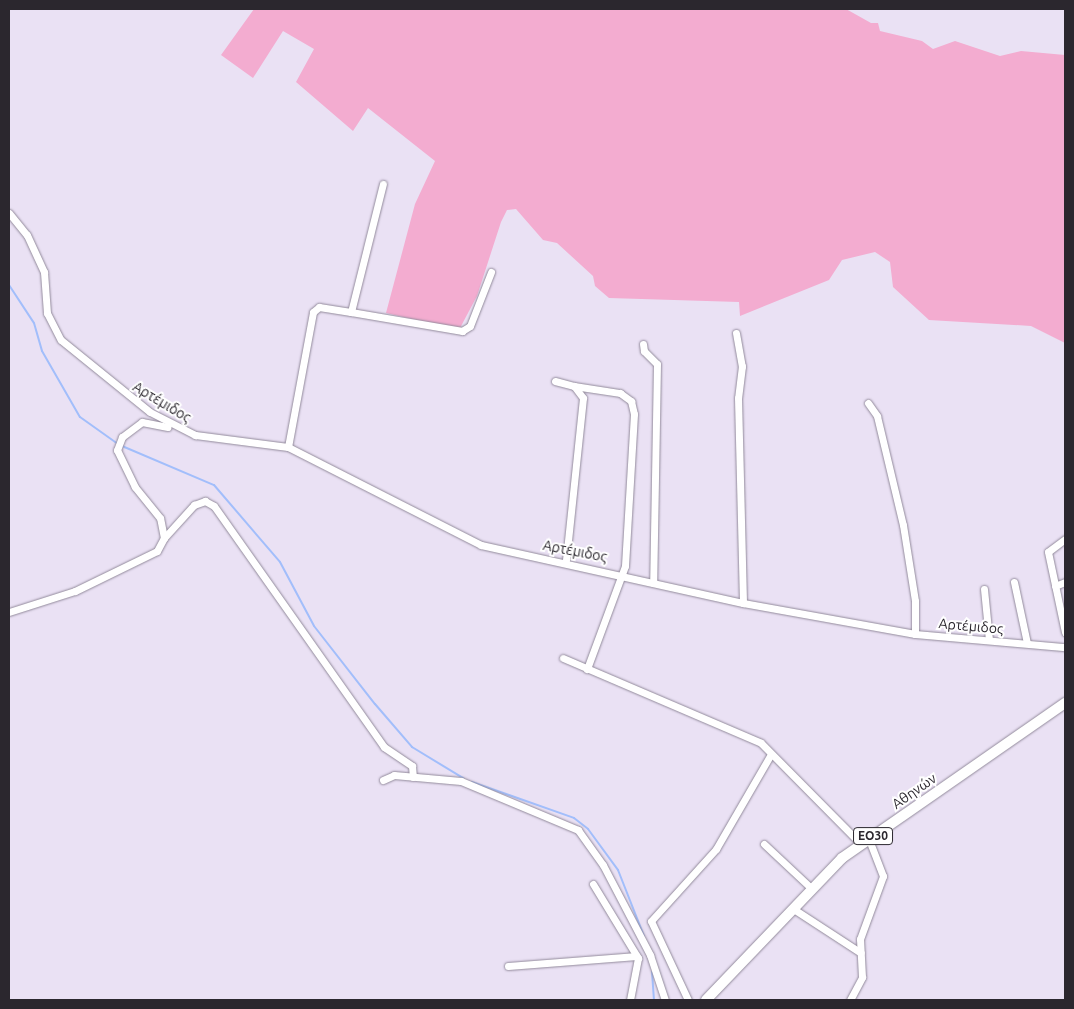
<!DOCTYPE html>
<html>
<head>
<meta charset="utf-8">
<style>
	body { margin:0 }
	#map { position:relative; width:1074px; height:1009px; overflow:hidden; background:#eae1f4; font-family:Ubuntu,sans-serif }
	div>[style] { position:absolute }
	.green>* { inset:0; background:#f3acd0 }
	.stream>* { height:2px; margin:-1px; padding:0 1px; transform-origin:1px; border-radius:1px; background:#a2befb }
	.roads { filter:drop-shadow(0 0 1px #928a9b) drop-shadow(0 0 1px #928a9b) }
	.street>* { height:7px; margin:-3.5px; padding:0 3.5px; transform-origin:3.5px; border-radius:3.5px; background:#fff }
	.primary>* { height:10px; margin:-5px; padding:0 5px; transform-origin:5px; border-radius:5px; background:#fff }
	span { translate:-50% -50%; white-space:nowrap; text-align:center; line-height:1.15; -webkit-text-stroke:4px #fff; paint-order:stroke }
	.shield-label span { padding:1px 4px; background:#fff; border:1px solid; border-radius:4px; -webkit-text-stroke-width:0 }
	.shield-label { font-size:12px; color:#2b272e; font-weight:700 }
	.street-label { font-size:14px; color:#2b272e }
	.frame { position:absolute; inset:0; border:10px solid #2b272e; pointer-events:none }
</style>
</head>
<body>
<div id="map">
	<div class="green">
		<i style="clip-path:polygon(254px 9px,846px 9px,871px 23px,878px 23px,880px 31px,922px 41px,933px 49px,955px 41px,1000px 56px,1021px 51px,1065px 55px,1065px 343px,1031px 326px,929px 320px,893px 287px,890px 262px,875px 252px,842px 260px,829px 280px,740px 316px,739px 302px,609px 298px,595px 286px,593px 276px,557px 243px,543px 240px,516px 209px,507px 210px,501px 222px,477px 296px,459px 330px,386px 313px,415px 204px,435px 161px,368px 108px,353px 131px,296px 82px,314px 49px,283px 31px,253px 78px,221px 55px)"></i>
	</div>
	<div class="stream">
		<i style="left:9px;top:285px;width:45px;rotate:56.7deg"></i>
		<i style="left:34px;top:323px;width:29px;rotate:74deg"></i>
		<i style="left:42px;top:351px;width:76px;rotate:60.1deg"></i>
		<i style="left:80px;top:417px;width:47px;rotate:35.4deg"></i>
		<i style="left:122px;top:446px;width:100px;rotate:23deg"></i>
		<i style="left:214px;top:485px;width:101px;rotate:49.4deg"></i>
		<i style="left:280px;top:562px;width:72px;rotate:62deg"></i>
		<i style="left:314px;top:626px;width:99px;rotate:52deg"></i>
		<i style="left:375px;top:704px;width:57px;rotate:49.3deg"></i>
		<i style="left:412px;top:747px;width:60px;rotate:31.3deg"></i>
		<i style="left:472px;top:782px;width:108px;rotate:19.4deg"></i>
		<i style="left:574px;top:818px;width:18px;rotate:38deg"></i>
		<i style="left:588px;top:829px;width:51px;rotate:53.8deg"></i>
		<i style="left:618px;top:870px;width:71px;rotate:68.5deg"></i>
		<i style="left:652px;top:972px;width:28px;rotate:86deg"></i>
	</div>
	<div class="roads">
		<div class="street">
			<i style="left:9px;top:213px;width:28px;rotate:51deg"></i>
			<i style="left:27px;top:235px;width:41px;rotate:65.3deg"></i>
			<i style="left:44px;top:272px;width:41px;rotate:85.8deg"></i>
			<i style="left:47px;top:313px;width:30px;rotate:63deg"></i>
			<i style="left:61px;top:340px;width:114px;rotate:39deg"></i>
			<i style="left:150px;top:412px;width:51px;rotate:27.1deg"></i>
			<i style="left:195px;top:435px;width:94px;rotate:7.4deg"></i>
			<i style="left:288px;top:447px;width:216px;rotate:26.9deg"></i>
			<i style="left:481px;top:545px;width:268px;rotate:12.5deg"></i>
			<i style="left:743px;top:603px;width:175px;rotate:10.2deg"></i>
			<i style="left:915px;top:634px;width:151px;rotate:5deg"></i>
			<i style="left:351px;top:312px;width:113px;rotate:9.7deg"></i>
			<i style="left:462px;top:331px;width:9px;rotate:-32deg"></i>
			<i style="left:470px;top:326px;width:58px;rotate:-68.7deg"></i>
			<i style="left:736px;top:333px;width:34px;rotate:80deg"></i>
			<i style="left:742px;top:366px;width:32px;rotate:97deg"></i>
			<i style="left:738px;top:398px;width:205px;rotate:88.6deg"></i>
			<i style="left:643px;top:344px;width:7px;rotate:82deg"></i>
			<i style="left:644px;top:351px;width:18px;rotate:45deg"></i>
			<i style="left:657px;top:364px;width:219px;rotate:91deg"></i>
			<i style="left:555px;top:381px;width:20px;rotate:15deg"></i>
			<i style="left:574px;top:386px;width:15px;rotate:53deg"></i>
			<i style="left:583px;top:398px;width:164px;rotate:96deg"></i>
			<i style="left:574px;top:386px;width:47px;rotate:8.7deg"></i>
			<i style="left:620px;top:393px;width:14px;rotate:36deg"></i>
			<i style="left:631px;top:401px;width:13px;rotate:77deg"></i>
			<i style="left:634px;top:414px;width:152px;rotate:93.4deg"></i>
			<i style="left:625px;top:566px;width:110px;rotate:110.3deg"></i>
			<i style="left:868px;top:403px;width:16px;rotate:55deg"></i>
			<i style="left:877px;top:416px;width:112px;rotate:76.6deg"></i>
			<i style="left:903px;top:525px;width:77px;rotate:81deg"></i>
			<i style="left:915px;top:601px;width:33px;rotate:90deg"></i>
			<i style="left:288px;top:447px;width:137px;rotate:-79.5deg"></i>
			<i style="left:313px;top:312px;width:8px;rotate:-40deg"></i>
			<i style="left:319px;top:307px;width:32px;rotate:9deg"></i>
			<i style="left:351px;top:312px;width:132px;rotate:-76deg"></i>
			<i style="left:164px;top:538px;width:45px;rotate:-47.7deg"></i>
			<i style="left:194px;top:505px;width:12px;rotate:-20deg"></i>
			<i style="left:205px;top:501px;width:10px;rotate:29deg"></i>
			<i style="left:214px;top:506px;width:295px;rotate:54.8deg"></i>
			<i style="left:384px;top:747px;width:34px;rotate:34deg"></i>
			<i style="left:412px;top:766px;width:11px;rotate:85deg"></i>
			<i style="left:1065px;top:539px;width:21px;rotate:143deg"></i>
			<i style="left:1048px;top:552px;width:82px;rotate:78deg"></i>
			<i style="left:1014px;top:582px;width:62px;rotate:78deg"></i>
			<i style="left:1055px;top:586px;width:11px;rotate:-22deg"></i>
			<i style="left:984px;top:589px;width:51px;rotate:84.4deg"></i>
			<i style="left:9px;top:612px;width:69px;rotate:-17.7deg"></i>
			<i style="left:75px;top:591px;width:91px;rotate:-26deg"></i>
			<i style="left:157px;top:551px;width:15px;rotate:-62deg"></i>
			<i style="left:164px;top:538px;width:20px;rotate:-101deg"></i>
			<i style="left:160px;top:518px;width:40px;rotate:-129deg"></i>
			<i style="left:135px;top:487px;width:41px;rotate:-115.9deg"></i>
			<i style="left:117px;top:450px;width:14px;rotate:-69deg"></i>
			<i style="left:122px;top:437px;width:25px;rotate:-37deg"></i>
			<i style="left:142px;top:422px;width:26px;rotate:11deg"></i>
			<i style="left:563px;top:658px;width:215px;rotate:23.2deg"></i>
			<i style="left:761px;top:743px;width:142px;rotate:45.3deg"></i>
			<i style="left:383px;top:780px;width:12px;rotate:-24deg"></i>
			<i style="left:394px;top:775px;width:67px;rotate:5.1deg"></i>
			<i style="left:461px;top:781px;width:127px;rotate:22.7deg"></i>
			<i style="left:578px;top:830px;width:43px;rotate:54.5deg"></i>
			<i style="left:603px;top:865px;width:102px;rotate:62.4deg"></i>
			<i style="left:650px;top:955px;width:47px;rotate:71.6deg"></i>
			<i style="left:764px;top:844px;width:64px;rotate:43.1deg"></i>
			<i style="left:593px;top:884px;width:87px;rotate:58.7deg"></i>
			<i style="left:638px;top:958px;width:43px;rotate:100.8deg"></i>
			<i style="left:792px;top:908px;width:82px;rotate:33.1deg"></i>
			<i style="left:508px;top:966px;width:129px;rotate:-4.4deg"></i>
			<i style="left:688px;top:1000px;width:87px;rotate:-115.1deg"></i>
			<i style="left:651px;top:921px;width:97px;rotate:-47.9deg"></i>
			<i style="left:716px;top:849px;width:108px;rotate:-59.9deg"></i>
			<i style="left:850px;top:1000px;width:26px;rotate:-62deg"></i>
			<i style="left:862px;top:977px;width:38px;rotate:-93deg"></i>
			<i style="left:860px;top:939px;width:67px;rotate:-69.9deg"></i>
			<i style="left:883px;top:876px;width:40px;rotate:-111deg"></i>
		</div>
		<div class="primary">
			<i style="left:706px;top:1000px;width:197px;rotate:-46.2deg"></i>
			<i style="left:842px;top:858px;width:272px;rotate:-34.8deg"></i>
		</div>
	</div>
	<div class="shield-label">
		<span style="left:873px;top:836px">ΕΟ30</span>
	</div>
	<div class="street-label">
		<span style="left:162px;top:402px;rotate:31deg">Αρτέμιδος</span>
		<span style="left:575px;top:551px;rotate:11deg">Αρτέμιδος</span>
		<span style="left:971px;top:626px;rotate:5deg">Αρτέμιδος</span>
		<span style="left:914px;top:791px;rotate:-35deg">Αθηνών</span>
	</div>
	<div class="frame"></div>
</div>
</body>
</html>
